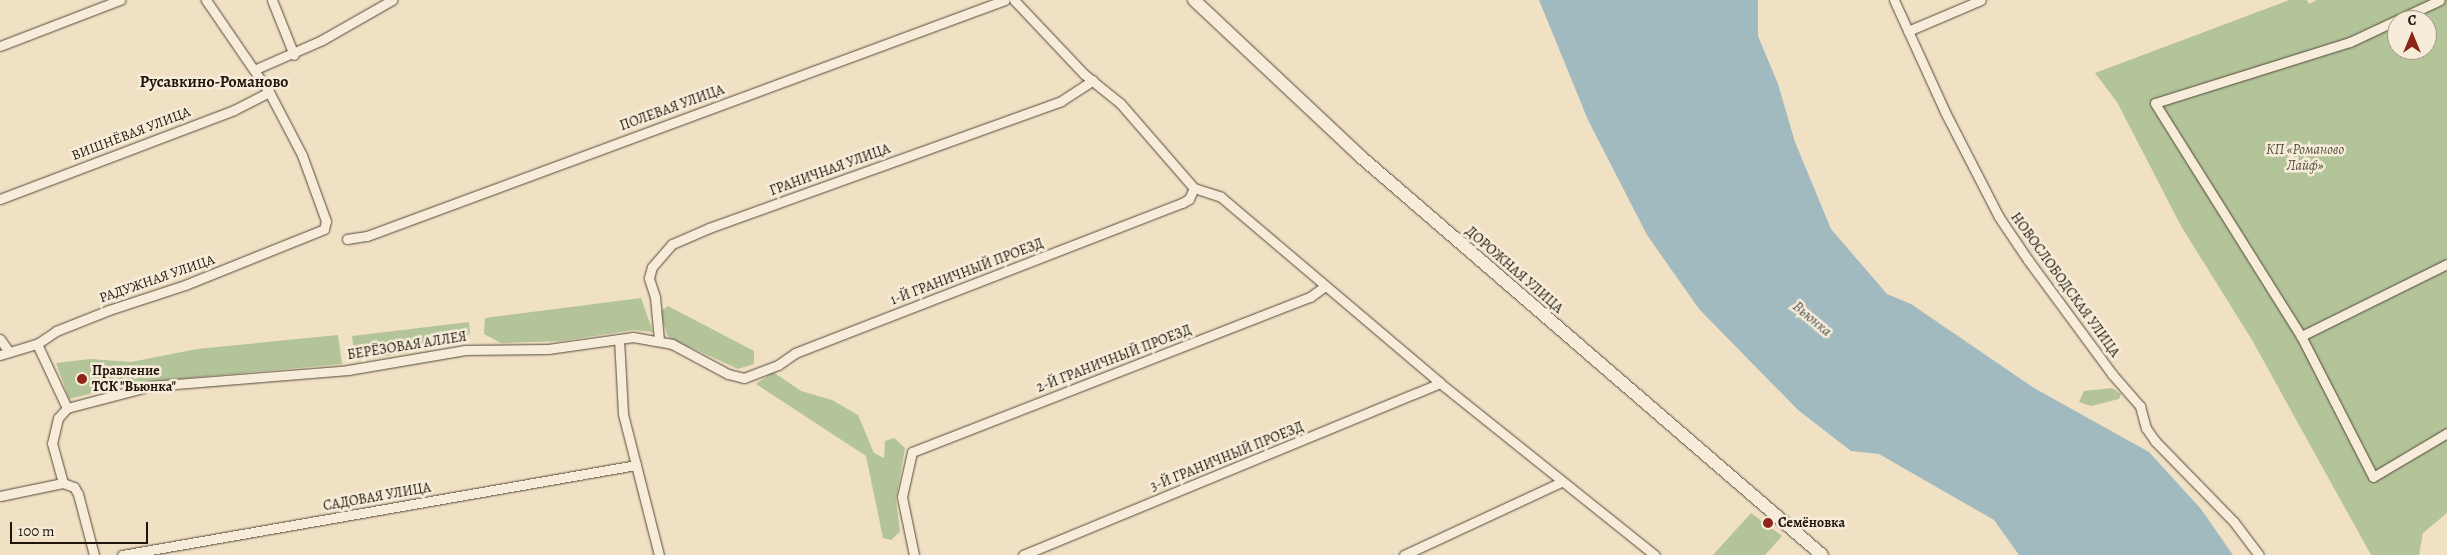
<!DOCTYPE html>
<html>
<head>
<meta charset="utf-8">
<style>
	body { margin:0 }
	#map { position:relative; width:2447px; height:555px; overflow:hidden; background:#f1e1c4; font-family:Alegreya,serif }
	div>[style] { position:absolute }
	.green>* { inset:0; background:#b4c499 }
	.water>* { inset:0; background:#a1bac0 }
	.roads { filter:drop-shadow(0 0 1px #53483a) drop-shadow(0 0 1px #53483a) }
	.minor>* { height:9px; margin:-4.5px; padding:0 4.5px; transform-origin:4.5px; border-radius:4.5px; background:#f6ecd9 }
	.secondary>* { height:12px; margin:-6px; padding:0 6px; transform-origin:6px; border-radius:6px; background:#f6ecd9 }
	.dots>* { width:14px; height:14px; translate:-50% -50%; box-sizing:border-box; border:2px solid #f6ecd9; border-radius:50% }
	span { translate:-50% -50%; white-space:nowrap; text-align:center; line-height:1.15; -webkit-text-stroke:5px #f6ecd9; paint-order:stroke }
	.street-label { font-size:14px; color:#1e150c }
	.park-label { font-size:14px; color:#52523d; font-style:italic }
	.poi-label { font-size:14px; color:#1e150c; font-weight:700 }
	.left { translate:0 -50%; text-align:left }
	.water-label { font-size:15px; color:#4c4f4b; font-style:italic }
	.quarter-label { font-size:16px; color:#1e150c; font-weight:700 }
	.north { position:absolute; left:2387px; top:10px; width:50px; height:50px; box-sizing:border-box; background:#f6ecd9; border:1px solid #a09687; border-radius:50%; rotate:0deg; font-size:14px; font-weight:700; line-height:20px; text-align:center; color:#1e150c }
	.north::after { content:''; display:block; margin:auto; width:18px; height:22px; background:#8f2418; clip-path:polygon(50% 0,100% 100%,50% 72%,0 100%) }
	.scale { position:absolute; left:10px; top:522px; width:138px; height:22px; box-sizing:border-box; border:2px solid #1e150c; border-top:0; padding-left:6px; font-size:15px; line-height:18px; white-space:nowrap; color:#1e150c; -webkit-text-stroke:4px #f6ecd9; paint-order:stroke }
</style>
</head>
<body>
<div id="map">
	<div class="green">
		<i style="clip-path:polygon(evenodd,2289px 0,2307px 0,2309px 4px,2317px 0,2447px 0,2447px 513px,2423px 533px,2419px 555px,2371px 555px,2252px 340px,2181px 226px,2117px 102px,2095px 73px,2289px 0,2397px 20px,2427px 20px,2427px 50px,2397px 50px,2397px 20px)"></i>
		<i style="clip-path:polygon(641px 298px,653px 332px,634px 330px,561px 341px,501px 343px,484px 334px,485px 318px)"></i>
		<i style="clip-path:polygon(668px 306px,754px 351px,754px 364px,738px 369px,668px 337px,660px 312px)"></i>
		<i style="clip-path:polygon(469px 322px,470px 333px,457px 344px,355px 361px,352px 336px)"></i>
		<i style="clip-path:polygon(338px 335px,342px 364px,134px 383px,69px 399px,56px 363px,90px 359px,131px 362px,197px 349px)"></i>
		<i style="clip-path:polygon(773px 372px,801px 391px,832px 400px,858px 415px,874px 453px,884px 458px,885px 441px,894px 438px,905px 448px,896px 500px,900px 532px,891px 540px,883px 538px,866px 456px,756px 384px)"></i>
		<i style="clip-path:polygon(2112px 388px,2121px 394px,2119px 399px,2091px 406px,2079px 402px,2084px 391px)"></i>
		<i style="clip-path:polygon(1751px 513px,1782px 536px,1765px 555px,1713px 555px)"></i>
	</div>
	<div class="water">
		<i style="clip-path:polygon(1539px 0,1758px 0,1758px 36px,1778px 84px,1795px 142px,1831px 229px,1887px 294px,1911px 304px,2034px 388px,2149px 452px,2201px 509px,2233px 555px,2019px 555px,1994px 520px,1879px 454px,1851px 451px,1798px 410px,1699px 309px,1647px 235px,1588px 120px)"></i>
	</div>
	<div class="roads">
		<div class="minor">
			<i style="left:272px;top:0;width:59px;rotate:68.2deg"></i>
			<i style="left:1014px;top:0;width:102px;rotate:46.6deg"></i>
			<i style="left:1084px;top:74px;width:46px;rotate:38.9deg"></i>
			<i style="left:1120px;top:103px;width:113px;rotate:49deg"></i>
			<i style="left:1894px;top:0;width:123px;rotate:65.5deg"></i>
			<i style="left:1945px;top:112px;width:118px;rotate:62.8deg"></i>
			<i style="left:1999px;top:217px;width:52px;rotate:56deg"></i>
			<i style="left:2028px;top:260px;width:142px;rotate:53.6deg"></i>
			<i style="left:2112px;top:374px;width:43px;rotate:48.8deg"></i>
			<i style="left:2140px;top:406px;width:23px;rotate:75deg"></i>
			<i style="left:2146px;top:428px;width:16px;rotate:55deg"></i>
			<i style="left:2155px;top:441px;width:113px;rotate:45.7deg"></i>
			<i style="left:2234px;top:522px;width:41px;rotate:52.9deg"></i>
			<i style="left:2397px;top:20px;width:47px;rotate:-24.9deg"></i>
			<i style="left:1908px;top:31px;width:79px;rotate:-23deg"></i>
			<i style="left:0;top:46px;width:129px;rotate:-21deg"></i>
			<i style="left:256px;top:69px;width:72px;rotate:-23.7deg"></i>
			<i style="left:322px;top:40px;width:81px;rotate:-29.7deg"></i>
			<i style="left:1194px;top:188px;width:28px;rotate:18deg"></i>
			<i style="left:1221px;top:197px;width:287px;rotate:40.3deg"></i>
			<i style="left:1440px;top:383px;width:275px;rotate:38.7deg"></i>
			<i style="left:0;top:199px;width:250px;rotate:-20.8deg"></i>
			<i style="left:234px;top:110px;width:39px;rotate:-27deg"></i>
			<i style="left:347px;top:239px;width:20px;rotate:-9deg"></i>
			<i style="left:367px;top:236px;width:680px;rotate:-20.3deg"></i>
			<i style="left:2447px;top:264px;width:163px;rotate:153.7deg"></i>
			<i style="left:2301px;top:336px;width:158px;rotate:62.9deg"></i>
			<i style="left:2373px;top:477px;width:86px;rotate:-30.7deg"></i>
			<i style="left:2301px;top:336px;width:275px;rotate:-122.1deg"></i>
			<i style="left:2155px;top:103px;width:204px;rotate:-17.4deg"></i>
			<i style="left:2350px;top:42px;width:52px;rotate:-25.1deg"></i>
			<i style="left:0;top:339px;width:16px;rotate:55deg"></i>
			<i style="left:619px;top:339px;width:75px;rotate:86.9deg"></i>
			<i style="left:623px;top:414px;width:146px;rotate:75.7deg"></i>
			<i style="left:659px;top:340px;width:43px;rotate:-95.3deg"></i>
			<i style="left:655px;top:297px;width:20px;rotate:-108deg"></i>
			<i style="left:649px;top:278px;width:11px;rotate:-75deg"></i>
			<i style="left:652px;top:267px;width:30px;rotate:-49deg"></i>
			<i style="left:672px;top:244px;width:40px;rotate:-23.4deg"></i>
			<i style="left:709px;top:228px;width:374px;rotate:-19.8deg"></i>
			<i style="left:1061px;top:101px;width:38px;rotate:-33deg"></i>
			<i style="left:37px;top:344px;width:71px;rotate:64.9deg"></i>
			<i style="left:0;top:355px;width:39px;rotate:-17deg"></i>
			<i style="left:37px;top:344px;width:23px;rotate:-34deg"></i>
			<i style="left:56px;top:331px;width:57px;rotate:-21.6deg"></i>
			<i style="left:109px;top:310px;width:80px;rotate:-18.2deg"></i>
			<i style="left:185px;top:285px;width:150px;rotate:-21.9deg"></i>
			<i style="left:324px;top:229px;width:8px;rotate:-76deg"></i>
			<i style="left:326px;top:221px;width:70px;rotate:-110deg"></i>
			<i style="left:302px;top:155px;width:71px;rotate:-117.6deg"></i>
			<i style="left:269px;top:92px;width:112px;rotate:-124.4deg"></i>
			<i style="left:67px;top:408px;width:87px;rotate:-14.7deg"></i>
			<i style="left:151px;top:386px;width:198px;rotate:-4.6deg"></i>
			<i style="left:348px;top:370px;width:119px;rotate:-9.7deg"></i>
			<i style="left:465px;top:350px;width:83px;rotate:-0.7deg"></i>
			<i style="left:548px;top:349px;width:86px;rotate:-8deg"></i>
			<i style="left:633px;top:337px;width:40px;rotate:10deg"></i>
			<i style="left:672px;top:344px;width:64px;rotate:28.2deg"></i>
			<i style="left:728px;top:374px;width:16px;rotate:14deg"></i>
			<i style="left:744px;top:378px;width:36px;rotate:-21deg"></i>
			<i style="left:778px;top:365px;width:21px;rotate:-35deg"></i>
			<i style="left:795px;top:353px;width:415px;rotate:-21.2deg"></i>
			<i style="left:1182px;top:203px;width:8px;rotate:-30deg"></i>
			<i style="left:1189px;top:199px;width:12px;rotate:-66deg"></i>
			<i style="left:67px;top:408px;width:13px;rotate:132deg"></i>
			<i style="left:58px;top:418px;width:26px;rotate:103deg"></i>
			<i style="left:52px;top:443px;width:41px;rotate:74.6deg"></i>
			<i style="left:63px;top:483px;width:12px;rotate:20deg"></i>
			<i style="left:74px;top:487px;width:8px;rotate:60deg"></i>
			<i style="left:78px;top:494px;width:63px;rotate:75.3deg"></i>
			<i style="left:0;top:496px;width:64px;rotate:-11.7deg"></i>
			<i style="left:122px;top:555px;width:522px;rotate:-9.93deg"></i>
			<i style="left:914px;top:555px;width:59px;rotate:-101.7deg"></i>
			<i style="left:902px;top:497px;width:46px;rotate:-77.5deg"></i>
			<i style="left:912px;top:452px;width:427px;rotate:-21.3deg"></i>
			<i style="left:1310px;top:297px;width:17px;rotate:-36deg"></i>
			<i style="left:1023px;top:555px;width:451px;rotate:-22.4deg"></i>
			<i style="left:1404px;top:555px;width:173px;rotate:-24.9deg"></i>
		</div>
		<div class="secondary">
			<i style="left:1194px;top:0;width:229px;rotate:43.2deg"></i>
			<i style="left:1361px;top:157px;width:609px;rotate:40.81deg"></i>
		</div>
	</div>
	<div class="dots">
		<i style="left:82px;top:379px;background:#8f2418"></i>
		<i style="left:1768px;top:523px;background:#8f2418"></i>
	</div>
	<div class="street-label">
		<span style="left:672px;top:108px;rotate:-20deg">ПОЛЕВАЯ УЛИЦА</span>
		<span style="left:131px;top:134px;rotate:-21deg">ВИШНЁВАЯ УЛИЦА</span>
		<span style="left:830px;top:170px;rotate:-20deg">ГРАНИЧНАЯ УЛИЦА</span>
		<span style="left:1514px;top:270px;rotate:41deg">ДОРОЖНАЯ УЛИЦА</span>
		<span style="left:967px;top:272px;rotate:-21deg">1-Й ГРАНИЧНЫЙ ПРОЕЗД</span>
		<span style="left:157px;top:279px;rotate:-19deg">РАДУЖНАЯ УЛИЦА</span>
		<span style="left:2065px;top:285px;rotate:54deg">НОВОСЛОБОДСКАЯ УЛИЦА</span>
		<span style="left:407px;top:346px;rotate:-9deg">БЕРЁЗОВАЯ АЛЛЕЯ</span>
		<span style="left:1114px;top:359px;rotate:-21deg">2-Й ГРАНИЧНЫЙ ПРОЕЗД</span>
		<span style="left:1227px;top:457px;rotate:-22deg">3-Й ГРАНИЧНЫЙ ПРОЕЗД</span>
		<span style="left:377px;top:497px;rotate:-10deg">САДОВАЯ УЛИЦА</span>
	</div>
	<div class="park-label">
		<span style="left:2305px;top:158px">КП «Романово<br>Лайф»</span>
	</div>
	<div class="poi-label">
		<span class="left" style="left:92px;top:379px">Правление<br>ТСК "Вьюнка"</span>
		<span class="left" style="left:1778px;top:523px">Семёновка</span>
	</div>
	<div class="water-label">
		<span style="left:1812px;top:319px;rotate:40deg">Вьюнка</span>
	</div>
	<div class="quarter-label">
		<span style="left:214px;top:82px">Русавкино-Романово</span>
	</div>
	<div class="north">С</div>
	<div class="scale">100 m</div>
</div>
</body>
</html>
